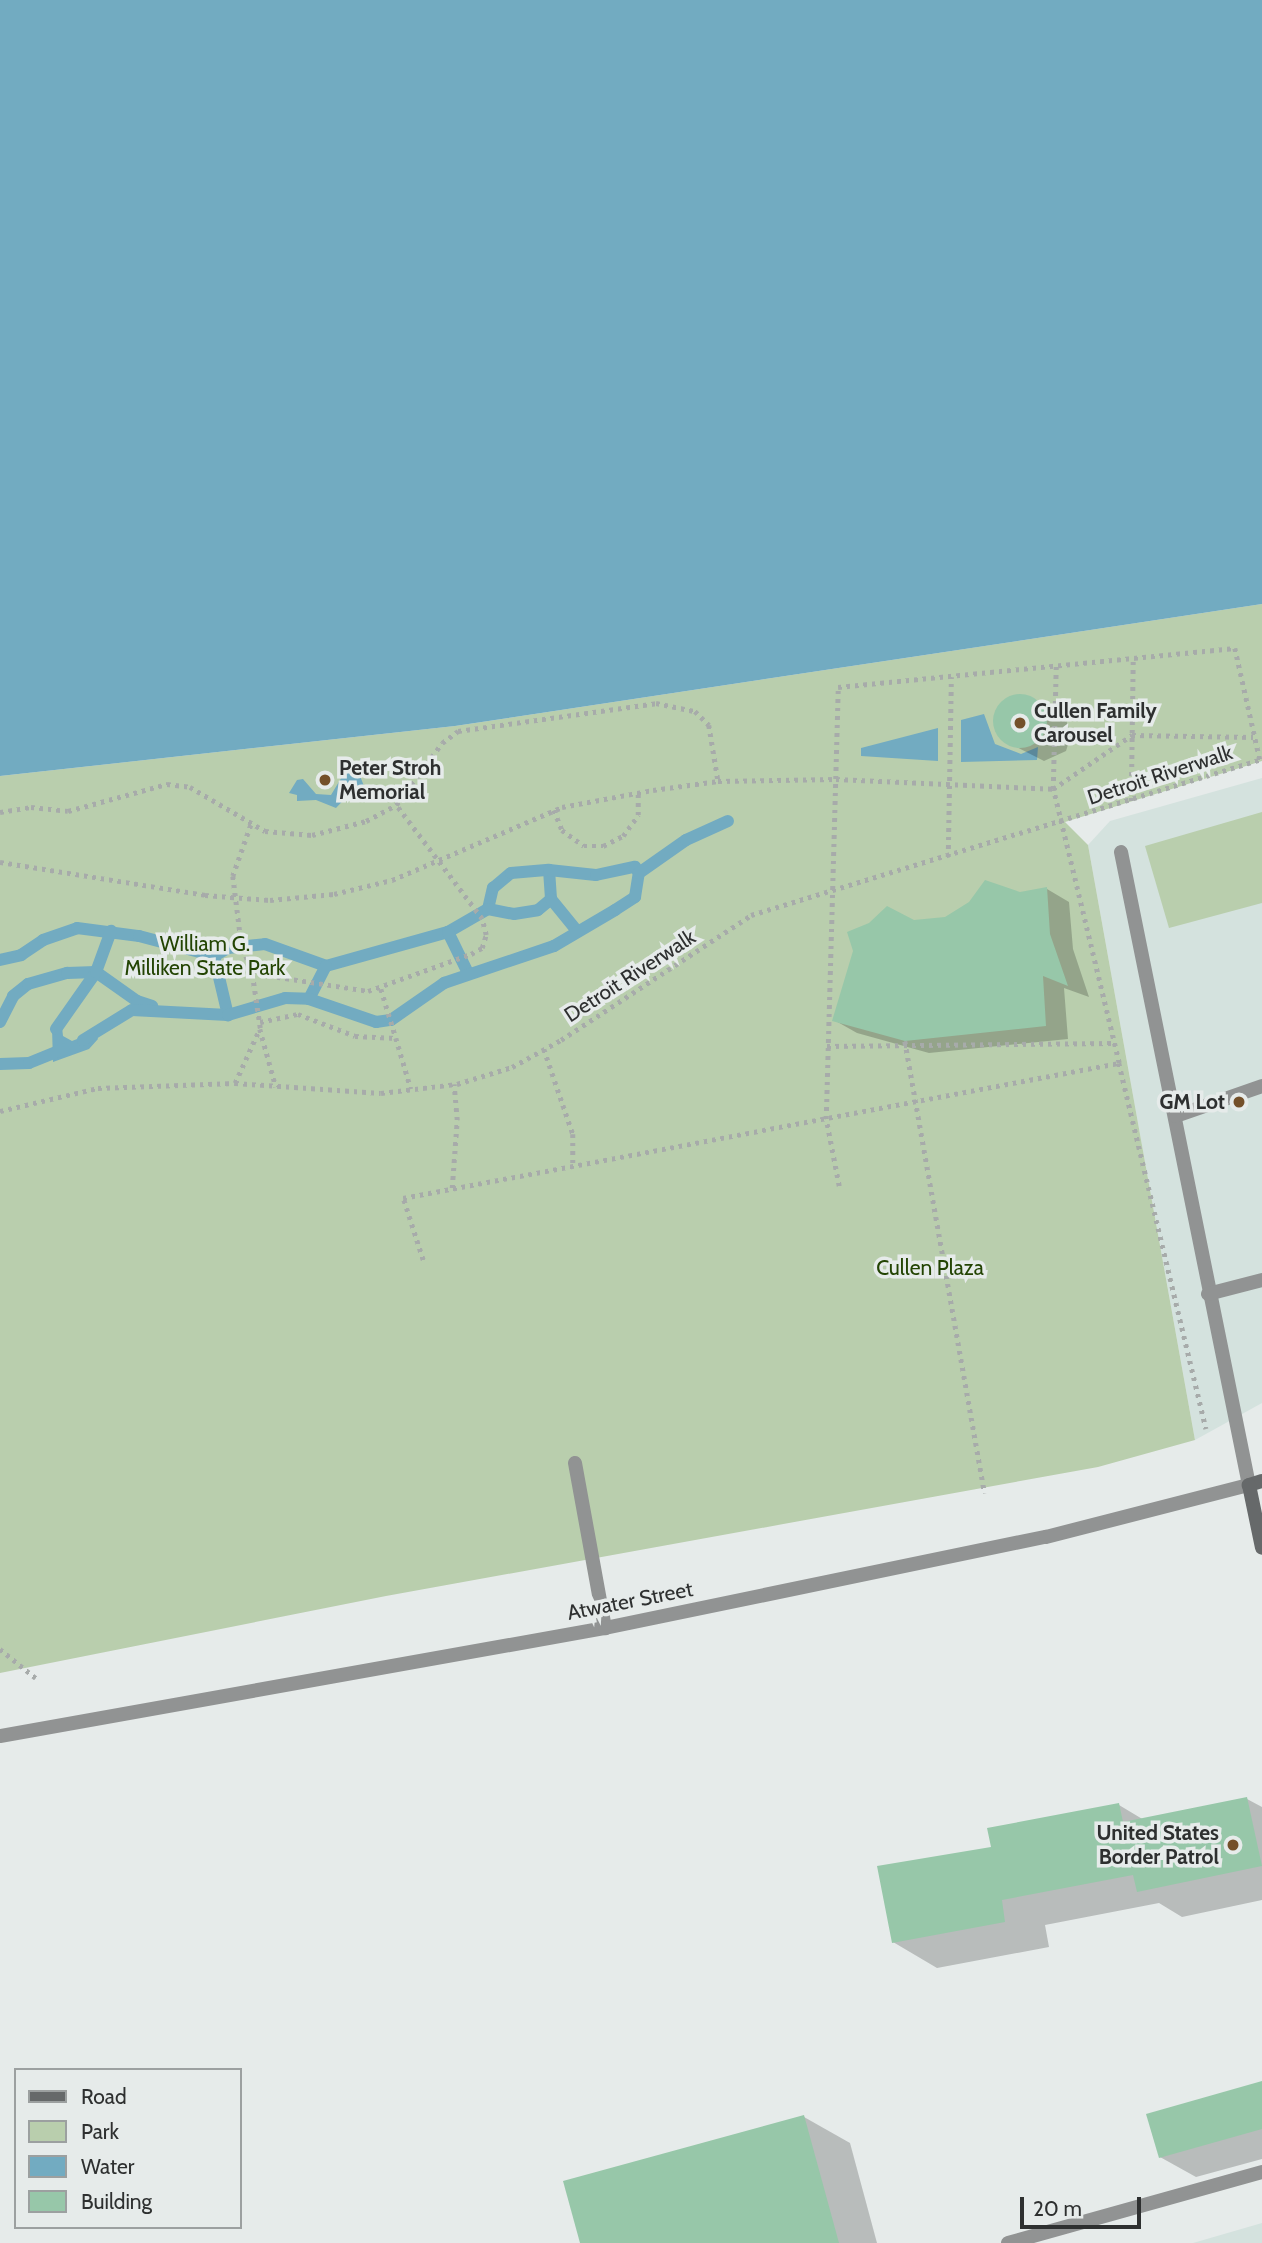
<!DOCTYPE html>
<html>
<head>
<meta charset="utf-8">
<style>
	body { margin:0 }
	#map { position:relative; width:1262px; height:2243px; overflow:hidden; background:#e6ebea; font-family:Cabin,sans-serif }
	div>[style] { position:absolute }
	.built>* { inset:0; background:#d4e2de }
	.green>* { inset:0; background:#b9cead }
	.water>* { inset:0; background:#72abc1 }
	.shadow>* { inset:0; background:#0003 }
	.stream>* { height:12px; margin:-6px; padding:0 6px; transform-origin:6px; border-radius:6px; background:#72abc1 }
	.building>* { inset:0; background:#97c7a9 }
	.round { border-radius:50% }
	.path>* { height:4.5px; margin-top:-2.25px; transform-origin:0; background:repeating-linear-gradient(90deg,#a7abaa 0 3.5px,transparent 0 8.5px) }
	.lane>* { height:14px; margin:-7px; padding:0 7px; transform-origin:7px; border-radius:7px; background:#919393 }
	.street>* { height:14px; margin:-7px; padding:0 7px; transform-origin:7px; border-radius:7px; background:#919393 }
	.secondary>* { height:14px; margin:-7px; padding:0 7px; transform-origin:7px; border-radius:7px; background:#66696a }
	.dots>* { width:19px; height:19px; translate:-50% -50%; box-sizing:border-box; border:4px solid #e6ebea; border-radius:50% }
	span { translate:-50% -50%; white-space:nowrap; text-align:center; line-height:1.15; -webkit-text-stroke:7px #e6ebea; paint-order:stroke }
	.poi-label { font-size:21px; color:#2e3030; font-weight:700 }
	.left { translate:0 -50%; text-align:left }
	.right { translate:-100% -50%; text-align:right }
	.street-label { font-size:21px; color:#2e3030 }
	.park-label { font-size:21px; color:#234403 }
	.legend { position:absolute; left:14px; top:2068px; width:228px; height:161px; box-sizing:border-box; background:#e6ebea; border:2px solid #9ca0a0; margin:0; padding:9px 12px; list-style:none; font-size:21px; color:#2e3030 }
	.legend li { display:flex; align-items:center; gap:14px; height:35px }
	.legend b { width:35px; border:2px solid #9ca0a0 }
	.scale { position:absolute; left:1020px; top:2197px; width:121px; height:32px; box-sizing:border-box; border:4px solid #2e3030; border-top:0; padding-left:9px; font-size:21px; line-height:24px; white-space:nowrap; color:#2e3030; -webkit-text-stroke:5px #e6ebea; paint-order:stroke }
</style>
</head>
<body>
<div id="map">
	<div class="built">
		<i style="clip-path:polygon(1262px 778px,1262px 1403px,1195px 1440px,1088px 845px,1110px 821px)"></i>
		<i style="clip-path:polygon(1262px 2223px,1262px 2243px,1193px 2243px)"></i>
	</div>
	<div class="green">
		<i style="clip-path:polygon(1262px 604px,1262px 761px,1065px 822px,1088px 845px,1195px 1440px,1098px 1467px,386px 1596px,0 1673px,0 776px,455px 726px)"></i>
		<i style="clip-path:polygon(1262px 812px,1262px 903px,1169px 928px,1145px 846px)"></i>
	</div>
	<div class="water">
		<i style="clip-path:polygon(0 0,1262px 0,1262px 604px,455px 726px,0 776px)"></i>
		<i style="clip-path:polygon(984px 714px,995px 744px,1021px 754px,1038px 747px,1037px 760px,961px 762px,961px 720px)"></i>
		<i style="clip-path:polygon(938px 728px,938px 761px,861px 756px,861px 748px)"></i>
		<i style="clip-path:polygon(352px 771px,358px 771px,364px 786px,353px 790px,336px 808px,316px 800px,297px 801px,297px 795px,289px 793px,297px 780px,303px 779px,316px 794px,331px 795px,343px 775px)"></i>
		<i style="clip-path:polygon(70px 1014px,62px 1027px,63px 1036px,72px 1041px,95px 1032px,98px 1039px,89px 1049px,53px 1062px,52px 1028px,61px 1016px)"></i>
	</div>
	<div class="shadow">
		<i style="clip-path:polygon(1018px 696px,1066px 720px,1071px 735px,1066px 751px,1044px 761px,1003px 740px,995px 717px,1003px 703px)"></i>
		<i style="clip-path:polygon(1047px 889px,1069px 902px,1073px 949px,1089px 997px,1064px 988px,1068px 1039px,929px 1053px,857px 1033px,834px 1020px,913px 921px,946px 919px)"></i>
		<i style="clip-path:polygon(1247px 1799px,1262px 1807px,1262px 1900px,1182px 1917px,1159px 1903px,1045px 1925px,1049px 1947px,937px 1968px,893px 1942px,993px 1849px,1119px 1805px,1144px 1820px)"></i>
		<i style="clip-path:polygon(1262px 2083px,1262px 2159px,1196px 2177px,1160px 2157px)"></i>
		<i style="clip-path:polygon(804px 2117px,850px 2143px,877px 2243px,582px 2243px)"></i>
	</div>
	<div class="stream">
		<i style="left:549px;top:870px;width:29px;rotate:86deg"></i>
		<i style="left:488px;top:909px;width:22px;rotate:-77deg"></i>
		<i style="left:493px;top:888px;width:23px;rotate:-40deg"></i>
		<i style="left:511px;top:873px;width:38px;rotate:-5deg"></i>
		<i style="left:549px;top:870px;width:47px;rotate:6.1deg"></i>
		<i style="left:596px;top:875px;width:40px;rotate:-12deg"></i>
		<i style="left:635px;top:867px;width:7px;rotate:56deg"></i>
		<i style="left:448px;top:932px;width:46px;rotate:-29.9deg"></i>
		<i style="left:488px;top:909px;width:26px;rotate:11deg"></i>
		<i style="left:514px;top:914px;width:24px;rotate:-9deg"></i>
		<i style="left:538px;top:910px;width:17px;rotate:-40deg"></i>
		<i style="left:551px;top:899px;width:41px;rotate:50.9deg"></i>
		<i style="left:214px;top:956px;width:61px;rotate:76.7deg"></i>
		<i style="left:0;top:960px;width:22px;rotate:-13deg"></i>
		<i style="left:21px;top:955px;width:27px;rotate:-34deg"></i>
		<i style="left:43px;top:940px;width:36px;rotate:-19deg"></i>
		<i style="left:77px;top:928px;width:63px;rotate:7.4deg"></i>
		<i style="left:139px;top:936px;width:78px;rotate:14.9deg"></i>
		<i style="left:214px;top:956px;width:16px;rotate:-30deg"></i>
		<i style="left:228px;top:948px;width:37px;rotate:-6deg"></i>
		<i style="left:265px;top:944px;width:65px;rotate:19.8deg"></i>
		<i style="left:326px;top:966px;width:127px;rotate:-15.6deg"></i>
		<i style="left:448px;top:932px;width:46px;rotate:64deg"></i>
		<i style="left:309px;top:999px;width:37px;rotate:-63deg"></i>
		<i style="left:0;top:1022px;width:29px;rotate:-63deg"></i>
		<i style="left:13px;top:996px;width:19px;rotate:-39deg"></i>
		<i style="left:28px;top:984px;width:41px;rotate:-15.8deg"></i>
		<i style="left:67px;top:973px;width:29px;rotate:-2deg"></i>
		<i style="left:96px;top:972px;width:50px;rotate:35.3deg"></i>
		<i style="left:137px;top:1001px;width:16px;rotate:18deg"></i>
		<i style="left:56px;top:1029px;width:70px;rotate:-54.9deg"></i>
		<i style="left:96px;top:972px;width:44px;rotate:-69.9deg"></i>
		<i style="left:83px;top:1040px;width:57px;rotate:-31.5deg"></i>
		<i style="left:132px;top:1010px;width:96px;rotate:3deg"></i>
		<i style="left:228px;top:1015px;width:59px;rotate:-16.6deg"></i>
		<i style="left:285px;top:998px;width:24px;rotate:2deg"></i>
		<i style="left:309px;top:999px;width:71px;rotate:18.9deg"></i>
		<i style="left:376px;top:1022px;width:15px;rotate:-8deg"></i>
		<i style="left:391px;top:1020px;width:65px;rotate:-34.9deg"></i>
		<i style="left:444px;top:983px;width:116px;rotate:-18.6deg"></i>
		<i style="left:554px;top:946px;width:71px;rotate:-30.5deg"></i>
		<i style="left:615px;top:910px;width:24px;rotate:-33deg"></i>
		<i style="left:635px;top:897px;width:24px;rotate:-81deg"></i>
		<i style="left:639px;top:873px;width:57px;rotate:-35.1deg"></i>
		<i style="left:686px;top:840px;width:46px;rotate:-24.3deg"></i>
		<i style="left:0;top:1064px;width:29px;rotate:-2deg"></i>
		<i style="left:29px;top:1063px;width:37px;rotate:-22deg"></i>
	</div>
	<div class="building">
		<i class="round" style="left:993px;top:694px;width:54px;height:54px"></i>
		<i style="clip-path:polygon(985px 880px,1020px 892px,1047px 887px,1050px 934px,1068px 986px,1043px 976px,1046px 1026px,905px 1041px,832px 1021px,853px 951px,847px 932px,869px 923px,887px 906px,914px 920px,945px 917px,969px 902px)"></i>
		<i style="clip-path:polygon(1247px 1797px,1262px 1866px,1137px 1892px,1133px 1875px,1002px 1900px,1005px 1922px,892px 1943px,877px 1866px,991px 1847px,987px 1828px,1119px 1803px,1123px 1822px)"></i>
		<i style="clip-path:polygon(1262px 2081px,1262px 2129px,1159px 2158px,1146px 2114px)"></i>
		<i style="clip-path:polygon(804px 2115px,839px 2243px,580px 2243px,563px 2181px)"></i>
	</div>
	<div class="path">
		<i style="left:1131px;top:801px;width:142px;rotate:-89.2deg"></i>
		<i style="left:554px;top:810px;width:22px;rotate:68deg"></i>
		<i style="left:562px;top:830px;width:27px;rotate:36deg"></i>
		<i style="left:584px;top:846px;width:19px"></i>
		<i style="left:603px;top:846px;width:22px;rotate:-27deg"></i>
		<i style="left:623px;top:836px;width:26px;rotate:-54deg"></i>
		<i style="left:638px;top:815px;width:23px;rotate:-90deg"></i>
		<i style="left:0;top:812px;width:31px;rotate:-9deg"></i>
		<i style="left:31px;top:807px;width:37px;rotate:6deg"></i>
		<i style="left:68px;top:811px;width:103px;rotate:-15.3deg"></i>
		<i style="left:167px;top:784px;width:23px;rotate:7deg"></i>
		<i style="left:190px;top:787px;width:87px;rotate:30.4deg"></i>
		<i style="left:265px;top:831px;width:47px;rotate:4.9deg"></i>
		<i style="left:312px;top:835px;width:56px;rotate:-14.5deg"></i>
		<i style="left:366px;top:821px;width:34px;rotate:-28deg"></i>
		<i style="left:396px;top:805px;width:77px;rotate:-53.4deg"></i>
		<i style="left:442px;top:743px;width:20px;rotate:-37deg"></i>
		<i style="left:458px;top:731px;width:200px;rotate:-8deg"></i>
		<i style="left:656px;top:703px;width:40px;rotate:12deg"></i>
		<i style="left:695px;top:711px;width:20px;rotate:45deg"></i>
		<i style="left:709px;top:725px;width:56px;rotate:80.7deg"></i>
		<i style="left:251px;top:825px;width:54px;rotate:109.4deg"></i>
		<i style="left:233px;top:876px;width:64px;rotate:82.9deg"></i>
		<i style="left:241px;top:940px;width:35px;rotate:72deg"></i>
		<i style="left:252px;top:973px;width:117px;rotate:8.8deg"></i>
		<i style="left:368px;top:991px;width:109px;rotate:-19.8deg"></i>
		<i style="left:471px;top:954px;width:13px;rotate:-29deg"></i>
		<i style="left:482px;top:948px;width:14px;rotate:-73deg"></i>
		<i style="left:486px;top:935px;width:16px;rotate:-104deg"></i>
		<i style="left:482px;top:919px;width:143px;rotate:-127deg"></i>
		<i style="left:948px;top:857px;width:180px;rotate:-89deg"></i>
		<i style="left:0;top:862px;width:208px;rotate:9.1deg"></i>
		<i style="left:205px;top:895px;width:65px;rotate:4.4deg"></i>
		<i style="left:270px;top:900px;width:64px;rotate:-5.4deg"></i>
		<i style="left:334px;top:894px;width:60px;rotate:-13.6deg"></i>
		<i style="left:392px;top:880px;width:185px;rotate:-23.2deg"></i>
		<i style="left:562px;top:807px;width:93px;rotate:-10.6deg"></i>
		<i style="left:653px;top:790px;width:66px;rotate:-7.9deg"></i>
		<i style="left:718px;top:781px;width:118px;rotate:-1deg"></i>
		<i style="left:836px;top:779px;width:217px;rotate:2.6deg"></i>
		<i style="left:1053px;top:789px;width:96px;rotate:-34.4deg"></i>
		<i style="left:1132px;top:735px;width:121px;rotate:0.9deg"></i>
		<i style="left:381px;top:989px;width:51px;rotate:73deg"></i>
		<i style="left:260px;top:1022px;width:39px;rotate:-12deg"></i>
		<i style="left:298px;top:1014px;width:61px;rotate:21.1deg"></i>
		<i style="left:355px;top:1036px;width:41px;rotate:2.8deg"></i>
		<i style="left:396px;top:1038px;width:53px;rotate:73.6deg"></i>
		<i style="left:260px;top:1029px;width:60px;rotate:74.6deg"></i>
		<i style="left:905px;top:1041px;width:459px;rotate:80deg"></i>
		<i style="left:827px;top:1046px;width:287px;rotate:-0.6deg"></i>
		<i style="left:544px;top:1049px;width:90px;rotate:71.2deg"></i>
		<i style="left:573px;top:1134px;width:32px;rotate:90deg"></i>
		<i style="left:1119px;top:1063px;width:376px;rotate:76.6deg"></i>
		<i style="left:235px;top:1083px;width:60px;rotate:-65.6deg"></i>
		<i style="left:260px;top:1028px;width:56px;rotate:-98.3deg"></i>
		<i style="left:0;top:1111px;width:101px;rotate:-13.2deg"></i>
		<i style="left:98px;top:1088px;width:137px;rotate:-2.1deg"></i>
		<i style="left:235px;top:1083px;width:146px;rotate:3.9deg"></i>
		<i style="left:381px;top:1093px;width:77px;rotate:-6.8deg"></i>
		<i style="left:457px;top:1084px;width:58px;rotate:-17.2deg"></i>
		<i style="left:512px;top:1067px;width:56px;rotate:-28.9deg"></i>
		<i style="left:561px;top:1040px;width:227px;rotate:-33.3deg"></i>
		<i style="left:751px;top:915px;width:534px;rotate:-16.98deg"></i>
		<i style="left:839px;top:1186px;width:68px;rotate:-101deg"></i>
		<i style="left:826px;top:1119px;width:432px;rotate:-88.4deg"></i>
		<i style="left:838px;top:687px;width:399px;rotate:-5.6deg"></i>
		<i style="left:1235px;top:648px;width:115px;rotate:77.4deg"></i>
		<i style="left:452px;top:1188px;width:68px;rotate:-85.8deg"></i>
		<i style="left:457px;top:1120px;width:36px;rotate:-95deg"></i>
		<i style="left:423px;top:1260px;width:65px;rotate:-107.9deg"></i>
		<i style="left:403px;top:1198px;width:729px;rotate:-10.68deg"></i>
		<i style="left:1119px;top:1063px;width:282px;rotate:-103.5deg"></i>
		<i style="left:1053px;top:789px;width:123px;rotate:-88.6deg"></i>
		<i style="left:0;top:1649px;width:46px;rotate:38.9deg"></i>
	</div>
	<div class="lane">
		<i style="left:1121px;top:852px;width:646px;rotate:78.57deg"></i>
		<i style="left:1176px;top:1116px;width:91px;rotate:-19.2deg"></i>
		<i style="left:1208px;top:1294px;width:56px;rotate:-14.5deg"></i>
		<i style="left:575px;top:1463px;width:168px;rotate:79.7deg"></i>
	</div>
	<div class="street">
		<i style="left:0;top:1736px;width:615px;rotate:-10.12deg"></i>
		<i style="left:605px;top:1628px;width:450px;rotate:-11.7deg"></i>
		<i style="left:1046px;top:1537px;width:210px;rotate:-14.4deg"></i>
		<i style="left:1008px;top:2243px;width:264px;rotate:-15.6deg"></i>
	</div>
	<div class="secondary">
		<i style="left:1262px;top:1481px;width:14px;rotate:163deg"></i>
		<i style="left:1249px;top:1485px;width:64px;rotate:78.3deg"></i>
	</div>
	<div class="dots">
		<i style="left:1020px;top:723px;background:#74502a"></i>
		<i style="left:325px;top:780px;background:#74502a"></i>
		<i style="left:1239px;top:1102px;background:#74502a"></i>
		<i style="left:1233px;top:1845px;background:#74502a"></i>
	</div>
	<div class="poi-label">
		<span class="left" style="left:1034px;top:723px">Cullen Family<br>Carousel</span>
		<span class="left" style="left:339px;top:780px">Peter Stroh<br>Memorial</span>
		<span class="right" style="left:1225px;top:1102px">GM Lot</span>
		<span class="right" style="left:1219px;top:1845px">United States<br>Border Patrol</span>
	</div>
	<div class="street-label">
		<span style="left:1160px;top:775px;rotate:-18deg">Detroit Riverwalk</span>
		<span style="left:630px;top:976px;rotate:-33deg">Detroit Riverwalk</span>
		<span style="left:630px;top:1601px;rotate:-11deg">Atwater Street</span>
	</div>
	<div class="park-label">
		<span style="left:205px;top:956px">William G.<br>Milliken State Park</span>
		<span style="left:930px;top:1268px">Cullen Plaza</span>
	</div>
	<ul class="legend">
	<li><b style="height:9px;background:#66696a"></b>Road</li>
	<li><b style="height:19px;background:#b9cead"></b>Park</li>
	<li><b style="height:19px;background:#72abc1"></b>Water</li>
	<li><b style="height:19px;background:#97c7a9"></b>Building</li>
	</ul>
	<div class="scale">20 m</div>
</div>
</body>
</html>
